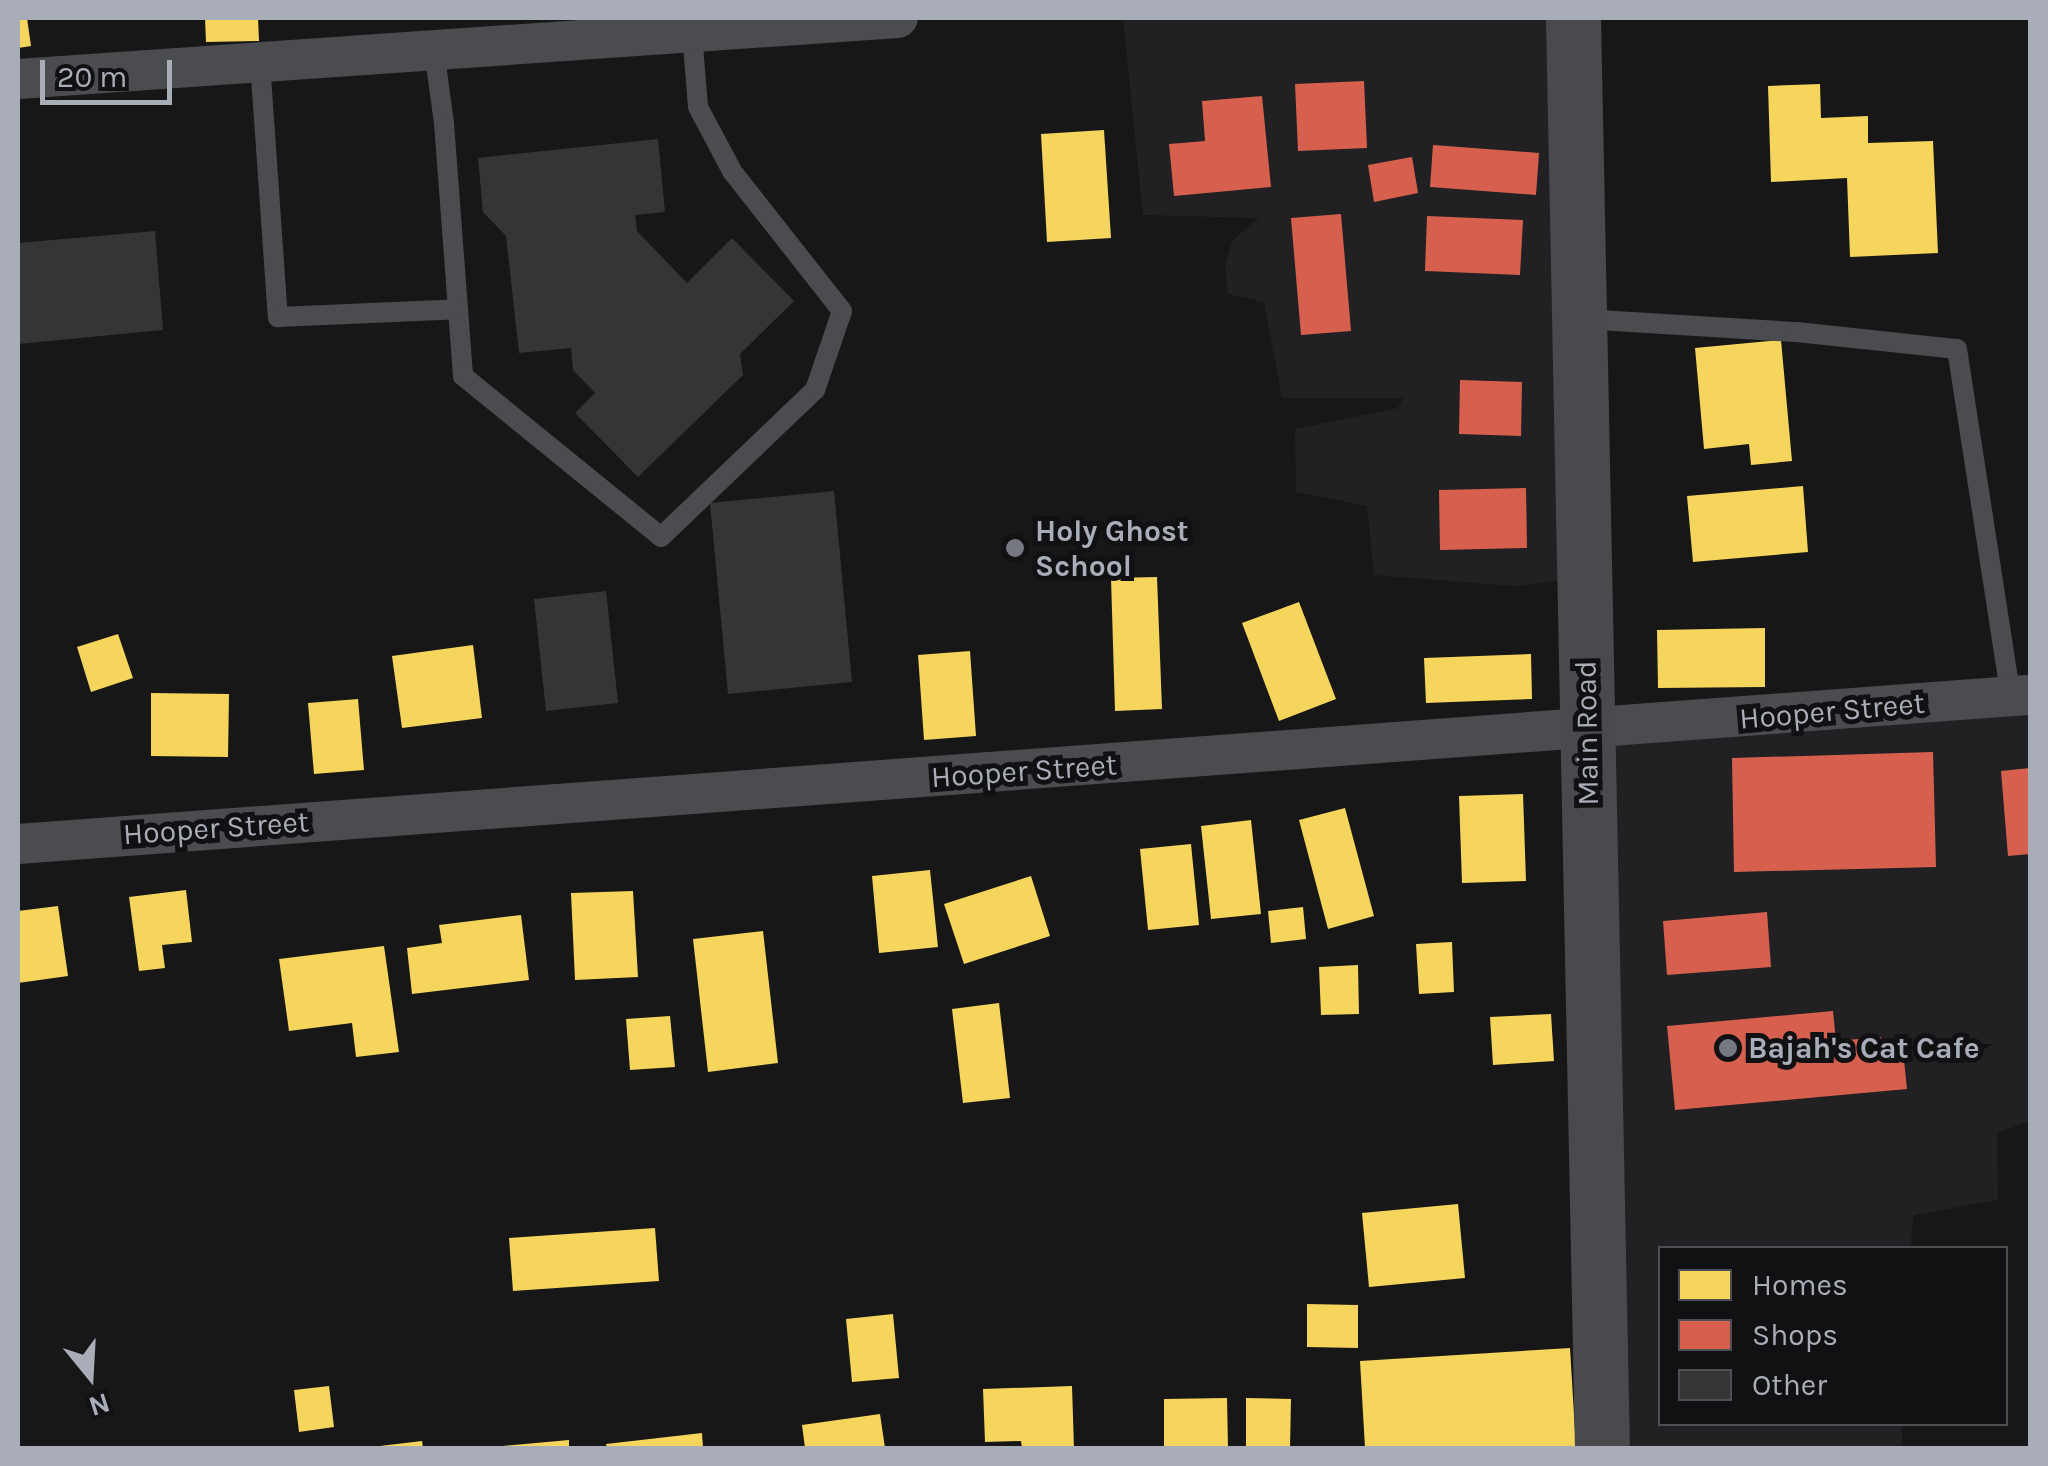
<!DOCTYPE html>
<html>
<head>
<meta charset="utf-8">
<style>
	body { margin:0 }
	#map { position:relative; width:2048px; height:1466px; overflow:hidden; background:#171717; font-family:Karla,sans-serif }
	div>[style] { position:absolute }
	.built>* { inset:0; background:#212123 }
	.homes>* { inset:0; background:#f6d55c }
	.shops>* { inset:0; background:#d6604d }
	.building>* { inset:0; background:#353536 }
	.service>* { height:20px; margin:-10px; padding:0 10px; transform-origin:10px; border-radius:10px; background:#4b4c50 }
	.minor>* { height:40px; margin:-20px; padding:0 20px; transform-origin:20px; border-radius:20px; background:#4b4c50 }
	.secondary>* { height:55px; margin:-27.5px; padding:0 27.5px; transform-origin:27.5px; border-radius:27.5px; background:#4a4a4e }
	.dots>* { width:28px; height:28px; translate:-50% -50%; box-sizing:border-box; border:5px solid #111113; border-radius:50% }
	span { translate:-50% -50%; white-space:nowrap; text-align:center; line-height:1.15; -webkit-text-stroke:10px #111113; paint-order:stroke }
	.poi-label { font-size:30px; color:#a8adb8; font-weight:700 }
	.left { translate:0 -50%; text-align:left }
	.street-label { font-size:30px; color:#a8adb8 }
	.frame { position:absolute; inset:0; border:20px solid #a8adb8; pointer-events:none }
	.legend { position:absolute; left:1658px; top:1246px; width:350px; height:180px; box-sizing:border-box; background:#111113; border:2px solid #4d4f55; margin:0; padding:12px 18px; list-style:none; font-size:30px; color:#a8adb8 }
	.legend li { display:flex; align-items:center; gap:20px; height:50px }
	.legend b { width:50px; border:2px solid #4d4f55 }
	.north { position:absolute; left:40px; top:1326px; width:100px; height:100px; -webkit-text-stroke:8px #111113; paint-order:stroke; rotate:162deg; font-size:28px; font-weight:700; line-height:40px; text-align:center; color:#a8adb8 }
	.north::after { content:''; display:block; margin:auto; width:35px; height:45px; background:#a8adb8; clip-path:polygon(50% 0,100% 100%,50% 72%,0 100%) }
	.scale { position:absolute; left:40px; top:60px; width:132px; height:45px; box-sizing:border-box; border:5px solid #a8adb8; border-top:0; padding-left:12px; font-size:30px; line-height:35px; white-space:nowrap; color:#a8adb8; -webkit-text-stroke:8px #111113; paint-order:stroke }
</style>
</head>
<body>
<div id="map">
	<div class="built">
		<i style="clip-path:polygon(1123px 18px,1574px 18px,1579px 578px,1514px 586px,1374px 575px,1367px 506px,1296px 492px,1295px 429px,1398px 408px,1403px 398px,1282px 398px,1264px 302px,1228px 294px,1225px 266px,1232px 241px,1259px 218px,1143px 215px)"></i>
		<i style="clip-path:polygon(2030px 701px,2030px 1121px,1997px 1133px,1998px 1200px,1914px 1215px,1910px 1248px,1660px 1248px,1660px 1424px,1902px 1424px,1902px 1448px,1605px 1448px,1612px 738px)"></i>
	</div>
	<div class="homes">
		<i style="clip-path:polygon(18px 18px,27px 18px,31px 46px,18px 48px)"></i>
		<i style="clip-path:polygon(205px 18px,258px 18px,259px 41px,206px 42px)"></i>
		<i style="clip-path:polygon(1820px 84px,1821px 118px,1868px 116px,1868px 143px,1933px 141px,1938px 253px,1850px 257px,1847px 178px,1771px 182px,1768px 86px)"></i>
		<i style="clip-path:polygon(1104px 130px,1111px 238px,1047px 242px,1041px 134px)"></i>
		<i style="clip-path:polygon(1781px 340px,1792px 461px,1751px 465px,1749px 444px,1704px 449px,1695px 348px)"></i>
		<i style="clip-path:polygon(1803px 486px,1808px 552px,1693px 562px,1687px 496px)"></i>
		<i style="clip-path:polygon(1157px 577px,1162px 709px,1115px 711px,1111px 578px)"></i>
		<i style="clip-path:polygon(1299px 602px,1336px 699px,1279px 721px,1242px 623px)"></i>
		<i style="clip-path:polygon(1765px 628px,1765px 687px,1658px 688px,1657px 630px)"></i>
		<i style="clip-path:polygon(118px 634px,133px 678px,91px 692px,77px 647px)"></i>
		<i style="clip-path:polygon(473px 645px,482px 718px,402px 728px,392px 656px)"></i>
		<i style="clip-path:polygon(970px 651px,976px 736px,924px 740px,918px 655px)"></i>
		<i style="clip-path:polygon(1531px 654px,1532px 699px,1426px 703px,1424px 658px)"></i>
		<i style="clip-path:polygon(151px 693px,229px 694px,228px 757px,151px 756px)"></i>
		<i style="clip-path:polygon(358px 699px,364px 770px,314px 774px,308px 703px)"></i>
		<i style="clip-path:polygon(1523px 794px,1526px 881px,1462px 883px,1459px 796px)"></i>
		<i style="clip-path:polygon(1345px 808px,1374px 916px,1328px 929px,1299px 820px)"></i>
		<i style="clip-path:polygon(1251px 820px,1261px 914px,1211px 919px,1201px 826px)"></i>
		<i style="clip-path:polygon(1191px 844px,1199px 925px,1148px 930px,1140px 849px)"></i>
		<i style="clip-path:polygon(930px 870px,938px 947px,879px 953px,872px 876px)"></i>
		<i style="clip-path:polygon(1031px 876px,1050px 936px,964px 964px,944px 904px)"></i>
		<i style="clip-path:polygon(186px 890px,192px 942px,162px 945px,165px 968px,139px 971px,129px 897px)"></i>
		<i style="clip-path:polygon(633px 891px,638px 977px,575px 980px,571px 893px)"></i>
		<i style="clip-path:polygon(58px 906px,68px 976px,18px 983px,18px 911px)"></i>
		<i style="clip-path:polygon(1303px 907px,1306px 939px,1271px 943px,1268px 911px)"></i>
		<i style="clip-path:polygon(521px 915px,529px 980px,412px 994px,407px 948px,442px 943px,439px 925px)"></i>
		<i style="clip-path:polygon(763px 931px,778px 1063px,708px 1072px,693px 939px)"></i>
		<i style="clip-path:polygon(1452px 942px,1454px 992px,1419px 994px,1416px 944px)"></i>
		<i style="clip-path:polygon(384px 946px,399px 1052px,356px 1057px,352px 1023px,289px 1031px,279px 959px)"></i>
		<i style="clip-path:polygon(1358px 965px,1359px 1014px,1321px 1015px,1319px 967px)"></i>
		<i style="clip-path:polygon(999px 1003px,1010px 1098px,963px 1103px,952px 1009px)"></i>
		<i style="clip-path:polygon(1551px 1014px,1554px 1061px,1493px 1065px,1490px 1017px)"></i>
		<i style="clip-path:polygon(670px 1016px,675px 1067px,630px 1070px,626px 1019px)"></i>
		<i style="clip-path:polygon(1458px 1204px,1465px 1278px,1369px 1287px,1362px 1213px)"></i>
		<i style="clip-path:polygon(655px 1228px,659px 1281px,513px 1291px,509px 1238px)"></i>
		<i style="clip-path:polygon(1307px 1304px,1358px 1305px,1358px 1348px,1307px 1347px)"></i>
		<i style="clip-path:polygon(893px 1314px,899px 1378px,852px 1382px,846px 1319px)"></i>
		<i style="clip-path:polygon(1570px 1348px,1576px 1448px,1365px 1448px,1360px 1361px)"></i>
		<i style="clip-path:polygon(329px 1386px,334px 1427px,299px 1432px,294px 1390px)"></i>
		<i style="clip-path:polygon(1072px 1386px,1074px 1448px,1022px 1448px,1021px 1441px,985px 1442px,983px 1389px)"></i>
		<i style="clip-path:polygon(1227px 1398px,1228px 1448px,1164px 1448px,1164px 1399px)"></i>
		<i style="clip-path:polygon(1246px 1398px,1291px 1399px,1290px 1448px,1246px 1448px)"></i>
		<i style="clip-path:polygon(880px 1414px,885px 1448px,805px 1448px,802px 1425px)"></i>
		<i style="clip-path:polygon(702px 1433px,703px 1448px,607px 1448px,606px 1444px)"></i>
		<i style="clip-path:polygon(569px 1440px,569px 1448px,503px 1448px,503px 1446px)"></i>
		<i style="clip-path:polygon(422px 1441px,423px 1448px,380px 1448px,380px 1446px)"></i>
	</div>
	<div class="shops">
		<i style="clip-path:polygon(1364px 81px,1367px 148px,1298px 151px,1295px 84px)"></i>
		<i style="clip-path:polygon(1262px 96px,1271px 187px,1174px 196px,1169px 144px,1205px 141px,1202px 101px)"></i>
		<i style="clip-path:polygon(1433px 145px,1539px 153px,1536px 195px,1430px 187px)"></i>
		<i style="clip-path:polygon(1412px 157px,1418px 193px,1374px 202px,1368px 165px)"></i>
		<i style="clip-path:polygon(1341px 214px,1351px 331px,1301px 335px,1291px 218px)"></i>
		<i style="clip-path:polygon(1427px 216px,1523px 220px,1520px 275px,1425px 271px)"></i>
		<i style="clip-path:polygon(1460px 380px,1522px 382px,1521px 436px,1459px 434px)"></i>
		<i style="clip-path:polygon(1526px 488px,1527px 548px,1440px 550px,1439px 490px)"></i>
		<i style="clip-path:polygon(1933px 752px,1936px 867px,1734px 872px,1732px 758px)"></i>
		<i style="clip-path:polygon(2030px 768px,2030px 854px,2008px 856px,2001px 771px)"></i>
		<i style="clip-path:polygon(1767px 912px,1771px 967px,1667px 975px,1663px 921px)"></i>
		<i style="clip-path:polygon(1833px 1011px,1836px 1041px,1881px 1037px,1883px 1062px,1904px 1060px,1907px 1089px,1675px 1110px,1667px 1026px)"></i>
	</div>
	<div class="building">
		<i style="clip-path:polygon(658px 139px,665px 212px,635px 215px,637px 231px,687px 283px,732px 238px,794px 301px,740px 354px,743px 375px,638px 477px,575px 413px,595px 393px,573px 370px,571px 348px,519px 353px,506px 236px,483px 212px,478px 158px)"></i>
		<i style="clip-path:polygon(155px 231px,163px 330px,18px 344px,18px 243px)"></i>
		<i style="clip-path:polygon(834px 491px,852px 682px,728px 694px,710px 503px)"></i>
		<i style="clip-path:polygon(606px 591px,618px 703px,546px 711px,534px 599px)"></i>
	</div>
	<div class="service">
		<i style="left:434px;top:50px;width:74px;rotate:82.2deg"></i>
		<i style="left:444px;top:123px;width:254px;rotate:85.7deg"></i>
		<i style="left:463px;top:376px;width:255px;rotate:39.1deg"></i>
		<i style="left:661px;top:537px;width:213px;rotate:-43.7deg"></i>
		<i style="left:815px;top:390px;width:83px;rotate:-71.1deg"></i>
		<i style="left:842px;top:311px;width:178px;rotate:-128.2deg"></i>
		<i style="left:732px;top:171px;width:72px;rotate:-118deg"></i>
		<i style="left:698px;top:107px;width:75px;rotate:-94.6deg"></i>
		<i style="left:260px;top:62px;width:256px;rotate:86deg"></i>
		<i style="left:278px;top:317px;width:180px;rotate:-2.5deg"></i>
		<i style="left:1582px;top:319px;width:215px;rotate:3.5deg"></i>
		<i style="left:1797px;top:332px;width:161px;rotate:6.1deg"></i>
		<i style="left:1957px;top:349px;width:352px;rotate:81.2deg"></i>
	</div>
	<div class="minor">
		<i style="left:18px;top:79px;width:882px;rotate:-3.97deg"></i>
		<i style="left:18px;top:844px;width:2018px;rotate:-4.24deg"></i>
	</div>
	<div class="secondary">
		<i style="left:1573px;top:18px;width:1430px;rotate:88.84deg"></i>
	</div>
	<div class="dots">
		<i style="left:1015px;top:548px;background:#757880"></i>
		<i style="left:1728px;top:1048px;background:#757880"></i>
	</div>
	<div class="poi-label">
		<span class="left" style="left:1035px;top:548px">Holy Ghost<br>School</span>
		<span class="left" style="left:1748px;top:1048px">Bajah's Cat Cafe</span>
	</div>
	<div class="street-label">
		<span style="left:1832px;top:711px;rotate:-5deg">Hooper Street</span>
		<span style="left:1587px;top:733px;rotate:-91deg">Main Road</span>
		<span style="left:1024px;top:771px;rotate:-4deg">Hooper Street</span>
		<span style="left:216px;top:828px;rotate:-4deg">Hooper Street</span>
	</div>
	<div class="frame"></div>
	<ul class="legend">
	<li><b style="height:28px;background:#f6d55c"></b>Homes</li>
	<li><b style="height:28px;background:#d6604d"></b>Shops</li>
	<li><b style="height:28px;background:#353536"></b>Other</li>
	</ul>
	<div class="north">N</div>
	<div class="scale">20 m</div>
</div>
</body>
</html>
